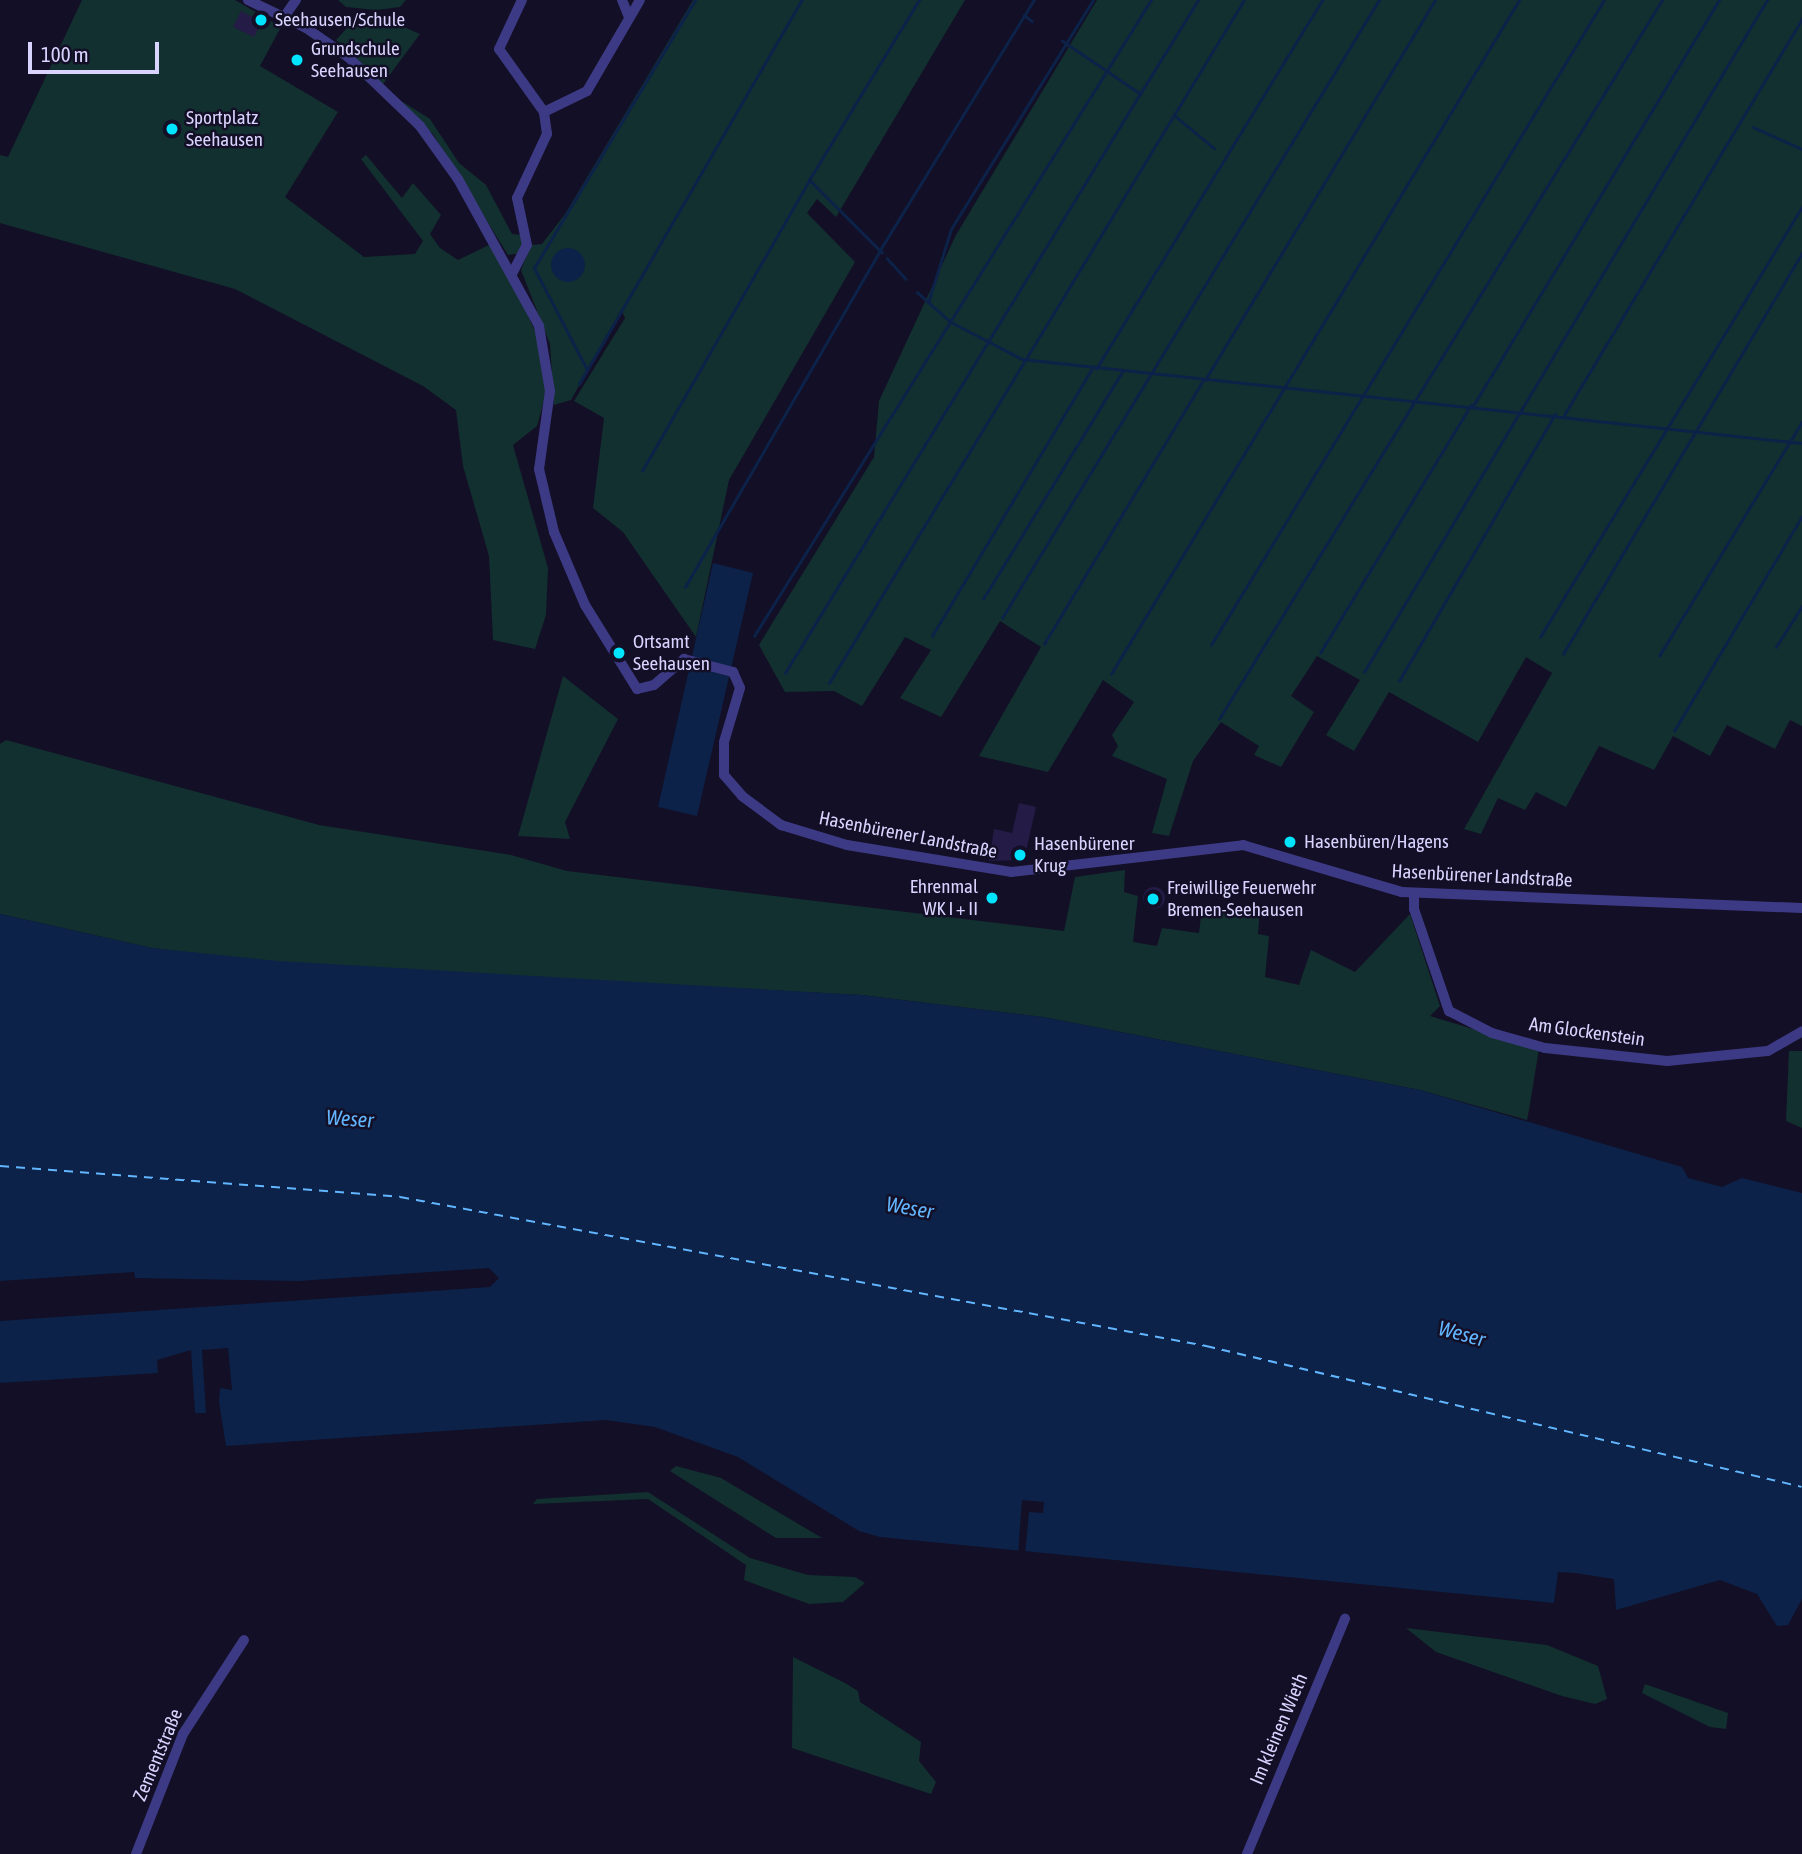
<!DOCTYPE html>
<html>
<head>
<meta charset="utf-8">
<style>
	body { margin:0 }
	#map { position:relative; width:1802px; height:1854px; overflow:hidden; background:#130f26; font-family:"Asap Condensed",sans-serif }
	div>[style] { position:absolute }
	.green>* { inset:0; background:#12302f }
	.water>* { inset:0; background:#0c2248 }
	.round { border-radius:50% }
	.pier>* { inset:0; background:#130f26 }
	.stream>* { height:2.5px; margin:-1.25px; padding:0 1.25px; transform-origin:1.25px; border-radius:1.25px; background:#0c2248 }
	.ferry>* { height:2px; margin-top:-1px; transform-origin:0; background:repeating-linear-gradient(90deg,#62b6ff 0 9px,transparent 0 16px) }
	.building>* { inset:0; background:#241b47 }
	.minor>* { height:10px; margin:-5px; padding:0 5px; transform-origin:5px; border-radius:5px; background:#3d3a85 }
	.dots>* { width:19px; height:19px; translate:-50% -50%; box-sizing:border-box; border:4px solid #130f26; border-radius:50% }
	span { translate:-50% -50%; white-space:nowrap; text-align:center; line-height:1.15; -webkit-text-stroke:5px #130f26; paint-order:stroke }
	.poi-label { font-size:19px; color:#d9d4ff }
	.left { translate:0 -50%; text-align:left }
	.right { translate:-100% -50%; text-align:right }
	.street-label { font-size:19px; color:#d9d4ff }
	.water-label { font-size:21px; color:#62b6ff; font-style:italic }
	.scale { position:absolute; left:28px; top:42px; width:131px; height:32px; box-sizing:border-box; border:4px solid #d9d4ff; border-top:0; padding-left:9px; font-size:21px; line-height:24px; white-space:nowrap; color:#d9d4ff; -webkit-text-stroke:5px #130f26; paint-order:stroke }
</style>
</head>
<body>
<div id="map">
	<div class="green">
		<i style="clip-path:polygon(82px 0,235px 0,281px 27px,260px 66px,338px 112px,285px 197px,364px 257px,415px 254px,423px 241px,361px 159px,366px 155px,402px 198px,413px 183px,441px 215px,430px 234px,440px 248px,458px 260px,493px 243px,539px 339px,547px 390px,537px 426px,513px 445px,548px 568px,546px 615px,535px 649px,493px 640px,489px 556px,463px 466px,456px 410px,423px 386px,235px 289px,0 223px,0 155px,8px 157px)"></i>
		<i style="clip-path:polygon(338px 0,406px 0,400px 7px,376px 10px,346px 7px)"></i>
		<i style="clip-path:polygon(693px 0,965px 0,836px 217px,817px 199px,807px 213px,855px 262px,729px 480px,696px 637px,623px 532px,593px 508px,604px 418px,574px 401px,625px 318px,621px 310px,571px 400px,554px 405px,550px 344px,521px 270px,531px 245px,542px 244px,565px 214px)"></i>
		<i style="clip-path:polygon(1097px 0,1802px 0,1802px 726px,1790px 720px,1775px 749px,1727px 725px,1710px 756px,1673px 736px,1654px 770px,1599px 746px,1566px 807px,1536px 792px,1525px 810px,1498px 798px,1481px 834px,1464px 829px,1552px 673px,1526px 657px,1478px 742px,1389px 692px,1354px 751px,1326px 735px,1360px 680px,1317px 656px,1291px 696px,1314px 712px,1281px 767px,1254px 755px,1259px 746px,1221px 722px,1193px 761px,1169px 836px,1152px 833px,1167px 779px,1112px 756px,1118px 746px,1112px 735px,1134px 702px,1103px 680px,1048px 772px,979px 756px,1041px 647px,1000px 621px,941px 717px,900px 698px,931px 650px,905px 637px,862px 706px,834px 691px,785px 692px,759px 645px,874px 457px,879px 401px,956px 235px)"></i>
		<i style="clip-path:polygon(357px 17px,397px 24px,420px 34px,383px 84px,336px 40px)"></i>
		<i style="clip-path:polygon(403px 102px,430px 119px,459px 163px,486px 185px,512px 234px,523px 235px,521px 253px,508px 255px,433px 134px,398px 103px)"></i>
		<i style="clip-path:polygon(563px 676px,618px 719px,565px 822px,570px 839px,518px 836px)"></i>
		<i style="clip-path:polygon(6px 740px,319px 825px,511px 855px,567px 871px,1064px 931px,1075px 877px,1125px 870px,1124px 892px,1138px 896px,1133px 942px,1157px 946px,1162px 928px,1199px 933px,1202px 909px,1260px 907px,1258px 934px,1269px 936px,1265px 977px,1299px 985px,1311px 950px,1355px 972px,1410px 914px,1440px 1006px,1430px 1016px,1539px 1049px,1529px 1110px,1527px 1120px,1420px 1090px,1043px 1017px,861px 995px,278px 964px,152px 948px,0 914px,0 744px)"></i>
		<i style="clip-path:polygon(1789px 1051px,1802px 1051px,1802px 1128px,1786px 1121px)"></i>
		<i style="clip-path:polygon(676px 1466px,721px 1478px,822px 1538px,776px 1538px,670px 1471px)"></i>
		<i style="clip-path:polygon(648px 1492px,750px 1558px,808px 1575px,855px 1577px,865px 1583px,843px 1602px,809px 1604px,744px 1580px,746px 1565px,648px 1499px,533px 1504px,537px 1499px)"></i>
		<i style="clip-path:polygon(1406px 1628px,1547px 1645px,1598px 1666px,1607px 1699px,1595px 1704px,1562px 1696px,1436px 1652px)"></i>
		<i style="clip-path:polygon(793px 1657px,845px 1683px,858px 1691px,860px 1702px,921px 1742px,919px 1761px,936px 1782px,931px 1794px,792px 1748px)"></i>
		<i style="clip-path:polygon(1645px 1684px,1728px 1713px,1726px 1729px,1710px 1727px,1642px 1693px)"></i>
	</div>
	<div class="water">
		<i class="round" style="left:551px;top:248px;width:34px;height:34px"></i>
		<i style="clip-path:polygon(713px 563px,753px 573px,697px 816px,658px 807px)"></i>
		<i style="clip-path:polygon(0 914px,152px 948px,278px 961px,861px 995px,1043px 1017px,1420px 1090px,1682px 1167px,1688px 1178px,1722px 1187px,1742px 1178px,1802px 1193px,1802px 1599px,1788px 1625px,1777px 1626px,1757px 1594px,1720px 1580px,1616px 1610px,1614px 1579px,1575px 1573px,1558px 1572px,1554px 1603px,880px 1537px,859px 1531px,738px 1457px,655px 1427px,606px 1420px,226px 1446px,219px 1402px,220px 1388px,232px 1390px,228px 1348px,202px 1350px,206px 1413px,195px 1413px,191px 1350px,157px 1360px,158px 1373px,0 1383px,0 1321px,490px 1287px,499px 1278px,489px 1268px,299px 1281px,135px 1278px,134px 1272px,0 1281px)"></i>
	</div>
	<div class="pier">
		<i style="clip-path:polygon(1022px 1500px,1044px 1502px,1043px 1513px,1029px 1512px,1025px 1555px,1018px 1555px)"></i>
	</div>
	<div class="stream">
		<i style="left:1024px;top:15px;width:10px;rotate:37deg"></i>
		<i style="left:1140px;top:94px;width:110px;rotate:-58.3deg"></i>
		<i style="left:1174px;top:115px;width:52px;rotate:39.5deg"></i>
		<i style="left:1753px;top:127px;width:54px;rotate:24.2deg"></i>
		<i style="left:882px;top:253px;width:103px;rotate:-135deg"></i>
		<i style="left:809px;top:180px;width:211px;rotate:-58.6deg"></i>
		<i style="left:887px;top:258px;width:28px;rotate:48deg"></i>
		<i style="left:917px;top:292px;width:45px;rotate:41.4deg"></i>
		<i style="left:951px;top:322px;width:80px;rotate:27.5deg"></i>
		<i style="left:1022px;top:359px;width:785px;rotate:6.15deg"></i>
		<i style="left:928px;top:303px;width:77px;rotate:-72.7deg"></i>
		<i style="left:951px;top:229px;width:269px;rotate:-58.2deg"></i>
		<i style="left:1096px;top:369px;width:433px;rotate:-58.5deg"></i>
		<i style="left:587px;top:370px;width:115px;rotate:-117.5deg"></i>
		<i style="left:534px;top:268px;width:313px;rotate:-59deg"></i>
		<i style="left:1205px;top:380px;width:444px;rotate:-58.8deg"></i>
		<i style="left:579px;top:384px;width:444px;rotate:-59.9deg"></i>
		<i style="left:1473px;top:406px;width:475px;rotate:-58.8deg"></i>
		<i style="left:1564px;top:415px;width:462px;rotate:-59deg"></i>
		<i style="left:642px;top:471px;width:336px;rotate:-60.1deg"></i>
		<i style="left:685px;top:587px;width:389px;rotate:-59.9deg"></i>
		<i style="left:880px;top:250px;width:294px;rotate:-58.4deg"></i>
		<i style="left:983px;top:599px;width:266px;rotate:-58.5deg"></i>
		<i style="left:1002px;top:618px;width:724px;rotate:-58.62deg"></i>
		<i style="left:754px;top:636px;width:750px;rotate:-58.03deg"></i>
		<i style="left:932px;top:636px;width:311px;rotate:-59.1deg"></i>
		<i style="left:1540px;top:637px;width:504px;rotate:-58.65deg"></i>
		<i style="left:1044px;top:644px;width:308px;rotate:-58.9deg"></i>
		<i style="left:1211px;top:645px;width:755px;rotate:-58.65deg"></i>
		<i style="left:1776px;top:647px;width:49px;rotate:-57.6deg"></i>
		<i style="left:1320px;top:653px;width:290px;rotate:-58.7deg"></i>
		<i style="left:1563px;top:654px;width:467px;rotate:-59.2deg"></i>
		<i style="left:1659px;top:656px;width:274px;rotate:-58.6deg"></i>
		<i style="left:1364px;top:672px;width:784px;rotate:-59.05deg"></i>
		<i style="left:785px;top:673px;width:679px;rotate:-58.49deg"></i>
		<i style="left:1140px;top:94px;width:94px;rotate:-145.8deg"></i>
		<i style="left:1111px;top:674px;width:788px;rotate:-58.81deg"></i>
		<i style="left:1399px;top:681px;width:309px;rotate:-59.7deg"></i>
		<i style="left:829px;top:683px;width:799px;rotate:-58.72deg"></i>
		<i style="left:1219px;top:719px;width:845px;rotate:-58.36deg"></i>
		<i style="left:1674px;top:731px;width:250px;rotate:-59.2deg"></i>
	</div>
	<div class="ferry">
		<i style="left:0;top:1166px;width:401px;rotate:4.4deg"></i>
		<i style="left:400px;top:1197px;width:820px;rotate:10.47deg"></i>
		<i style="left:1206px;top:1346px;width:612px;rotate:13.31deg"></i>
	</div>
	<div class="building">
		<i style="clip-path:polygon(241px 11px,262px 22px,254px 37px,233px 27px)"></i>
		<i style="clip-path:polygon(1019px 803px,1036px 807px,1024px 860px,989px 861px,994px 829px,1012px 833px)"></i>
		<i class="round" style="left:1143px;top:887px;width:22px;height:22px"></i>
	</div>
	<div class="minor">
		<i style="left:248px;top:0;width:64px;rotate:25.8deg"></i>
		<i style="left:306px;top:28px;width:51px;rotate:34.6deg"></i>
		<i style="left:348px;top:57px;width:100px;rotate:43.8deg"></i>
		<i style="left:420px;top:126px;width:65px;rotate:54.4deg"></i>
		<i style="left:458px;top:179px;width:168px;rotate:61.1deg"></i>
		<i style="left:539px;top:326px;width:66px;rotate:80.4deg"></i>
		<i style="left:550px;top:391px;width:79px;rotate:98deg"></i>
		<i style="left:539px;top:469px;width:65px;rotate:76.6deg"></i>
		<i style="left:554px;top:532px;width:79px;rotate:67deg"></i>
		<i style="left:585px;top:605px;width:99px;rotate:58.2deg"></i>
		<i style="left:637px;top:689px;width:17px;rotate:-13deg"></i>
		<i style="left:654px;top:685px;width:40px;rotate:-41deg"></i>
		<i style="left:684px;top:659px;width:51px;rotate:14.9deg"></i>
		<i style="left:733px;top:672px;width:17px;rotate:66deg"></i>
		<i style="left:740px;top:688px;width:56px;rotate:106.5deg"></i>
		<i style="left:724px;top:742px;width:33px;rotate:90deg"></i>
		<i style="left:724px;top:775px;width:28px;rotate:49deg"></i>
		<i style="left:742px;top:796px;width:49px;rotate:36.6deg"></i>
		<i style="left:781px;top:825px;width:69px;rotate:16.9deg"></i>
		<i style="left:847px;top:845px;width:166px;rotate:9.3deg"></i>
		<i style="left:1011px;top:872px;width:234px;rotate:-6.6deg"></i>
		<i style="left:1243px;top:845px;width:166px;rotate:16.5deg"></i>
		<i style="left:1402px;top:892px;width:400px;rotate:2.3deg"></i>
		<i style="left:622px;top:0;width:18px;rotate:68deg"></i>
		<i style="left:284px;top:17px;width:21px;rotate:-55deg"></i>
		<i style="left:544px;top:112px;width:48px;rotate:-26deg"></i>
		<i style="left:587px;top:91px;width:105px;rotate:-59.8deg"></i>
		<i style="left:513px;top:272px;width:30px;rotate:-63deg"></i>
		<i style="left:527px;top:245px;width:48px;rotate:-102deg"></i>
		<i style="left:517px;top:198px;width:71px;rotate:-64.9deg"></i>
		<i style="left:547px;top:134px;width:22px;rotate:-98deg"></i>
		<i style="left:544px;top:112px;width:77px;rotate:-125.5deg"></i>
		<i style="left:499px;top:49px;width:54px;rotate:-64.9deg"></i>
		<i style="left:1414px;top:894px;width:15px;rotate:90deg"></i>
		<i style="left:1414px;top:909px;width:108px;rotate:71.1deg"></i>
		<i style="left:1449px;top:1011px;width:48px;rotate:27.1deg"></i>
		<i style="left:1492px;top:1033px;width:55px;rotate:15.8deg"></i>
		<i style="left:1545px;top:1048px;width:123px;rotate:6.1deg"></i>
		<i style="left:1667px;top:1061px;width:101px;rotate:-5.7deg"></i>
		<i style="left:1768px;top:1051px;width:39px;rotate:-30deg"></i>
		<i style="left:136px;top:1854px;width:129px;rotate:-68.6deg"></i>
		<i style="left:183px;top:1734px;width:112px;rotate:-57deg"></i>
		<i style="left:1247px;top:1854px;width:255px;rotate:-67.4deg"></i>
	</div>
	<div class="dots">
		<i style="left:261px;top:20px;background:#00e5ff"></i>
		<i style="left:297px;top:60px;background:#00e5ff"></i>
		<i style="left:172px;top:129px;background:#00e5ff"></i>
		<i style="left:619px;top:653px;background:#00e5ff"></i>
		<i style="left:1290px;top:842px;background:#00e5ff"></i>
		<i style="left:1020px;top:855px;background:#00e5ff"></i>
		<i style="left:992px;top:898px;background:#00e5ff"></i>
		<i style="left:1153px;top:899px;background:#00e5ff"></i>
	</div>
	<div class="poi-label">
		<span class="left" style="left:275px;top:20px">Seehausen/Schule</span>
		<span class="left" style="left:311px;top:60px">Grundschule<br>Seehausen</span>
		<span class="left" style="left:186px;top:129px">Sportplatz<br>Seehausen</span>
		<span class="left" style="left:633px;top:653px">Ortsamt<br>Seehausen</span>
		<span class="left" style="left:1304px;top:842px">Hasenbüren/Hagens</span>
		<span class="left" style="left:1034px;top:855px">Hasenbürener<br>Krug</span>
		<span class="right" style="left:978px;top:898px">Ehrenmal<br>WK I + II</span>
		<span class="left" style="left:1167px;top:899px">Freiwillige Feuerwehr<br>Bremen-Seehausen</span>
	</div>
	<div class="street-label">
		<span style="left:908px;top:835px;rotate:11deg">Hasenbürener Landstraße</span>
		<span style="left:1482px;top:876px;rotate:3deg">Hasenbürener Landstraße</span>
		<span style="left:1587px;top:1032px;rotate:8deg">Am Glockenstein</span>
		<span style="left:1279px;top:1729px;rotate:-67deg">Im kleinen Wieth</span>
		<span style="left:158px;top:1755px;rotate:-67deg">Zementstraße</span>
	</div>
	<div class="water-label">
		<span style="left:350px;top:1118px;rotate:4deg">Weser</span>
		<span style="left:910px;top:1207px;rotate:10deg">Weser</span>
		<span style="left:1462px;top:1333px;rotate:15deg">Weser</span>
	</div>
	<div class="scale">100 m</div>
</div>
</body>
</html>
